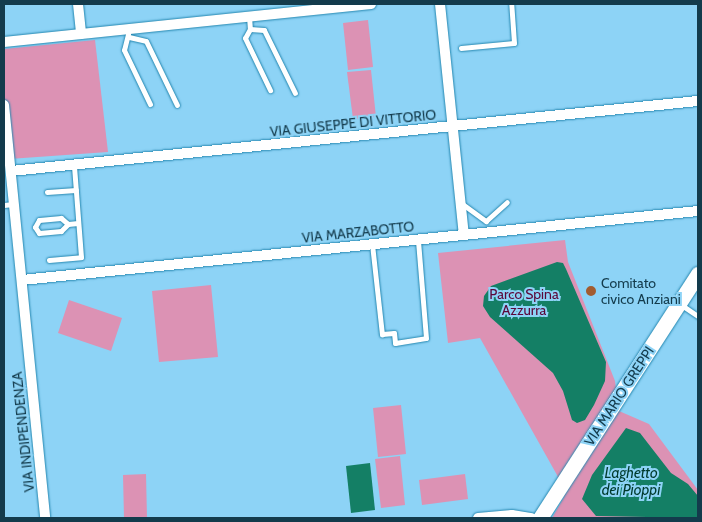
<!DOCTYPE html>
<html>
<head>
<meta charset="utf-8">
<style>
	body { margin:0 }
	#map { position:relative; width:702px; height:522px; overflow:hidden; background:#8dd3f6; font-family:Cabin,sans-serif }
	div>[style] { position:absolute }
	.green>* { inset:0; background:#dc92b4 }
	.water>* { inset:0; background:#147f65 }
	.roads { filter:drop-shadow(0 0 1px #2487b0) drop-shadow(0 0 1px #2487b0) }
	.lane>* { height:5px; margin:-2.5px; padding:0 2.5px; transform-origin:2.5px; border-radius:2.5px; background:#fff }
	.street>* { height:10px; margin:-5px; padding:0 5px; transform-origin:5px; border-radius:5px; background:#fff }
	.secondary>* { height:15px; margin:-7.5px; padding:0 7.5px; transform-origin:7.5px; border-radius:7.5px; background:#fff }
	.dots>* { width:14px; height:14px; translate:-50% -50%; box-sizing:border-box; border:2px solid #8dd3f6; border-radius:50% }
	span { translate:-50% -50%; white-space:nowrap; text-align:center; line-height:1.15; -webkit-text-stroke:4px #8dd3f6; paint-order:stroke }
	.street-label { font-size:14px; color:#133b4c }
	.poi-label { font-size:14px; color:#133b4c }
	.left { translate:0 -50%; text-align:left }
	.park-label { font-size:14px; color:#5b0739 }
	.water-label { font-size:15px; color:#003a2c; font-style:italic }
	.frame { position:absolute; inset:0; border:5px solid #133b4c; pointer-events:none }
</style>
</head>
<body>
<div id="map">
	<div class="green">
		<i style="clip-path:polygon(368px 20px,373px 67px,348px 70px,343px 23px)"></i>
		<i style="clip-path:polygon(95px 40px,108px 152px,9px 159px,4px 105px,4px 49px)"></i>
		<i style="clip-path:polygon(371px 70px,376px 117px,353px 119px,347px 72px)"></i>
		<i style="clip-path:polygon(565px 240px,568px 262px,615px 381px,619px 411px,649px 424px,698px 490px,698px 518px,552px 518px,564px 497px,557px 475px,480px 338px,448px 343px,438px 253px)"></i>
		<i style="clip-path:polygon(211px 285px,218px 357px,159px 362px,152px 291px)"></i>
		<i style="clip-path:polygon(69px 300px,122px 318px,111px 351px,58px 333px)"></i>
		<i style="clip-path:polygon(401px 405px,406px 454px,378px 457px,373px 408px)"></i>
		<i style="clip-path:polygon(400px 456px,405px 505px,381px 508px,375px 459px)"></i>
		<i style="clip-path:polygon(146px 474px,147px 518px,124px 518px,123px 475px)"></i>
		<i style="clip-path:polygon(465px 474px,468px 499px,422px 505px,419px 480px)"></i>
	</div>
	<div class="water">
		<i style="clip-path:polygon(557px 262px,563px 263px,566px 269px,606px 362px,605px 381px,594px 405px,585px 420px,577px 423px,572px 420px,563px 391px,553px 373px,490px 317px,483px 306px,484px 296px,491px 286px)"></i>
		<i style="clip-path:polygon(626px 428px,640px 433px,671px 473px,688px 484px,698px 496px,698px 518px,596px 516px,582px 499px,592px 475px)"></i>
		<i style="clip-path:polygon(370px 463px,375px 510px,351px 513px,346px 466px)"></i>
	</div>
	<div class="roads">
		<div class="lane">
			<i style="left:249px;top:16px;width:13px;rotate:86deg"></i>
			<i style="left:250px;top:29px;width:10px;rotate:119deg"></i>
			<i style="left:245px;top:38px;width:58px;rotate:64.3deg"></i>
			<i style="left:250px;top:29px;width:14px;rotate:4deg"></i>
			<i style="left:264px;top:30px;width:70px;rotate:63.8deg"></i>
			<i style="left:128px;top:34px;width:16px;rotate:104deg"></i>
			<i style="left:124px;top:50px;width:60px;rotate:64.3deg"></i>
			<i style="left:129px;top:37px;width:17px;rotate:13deg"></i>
			<i style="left:146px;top:41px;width:71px;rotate:64.2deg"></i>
			<i style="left:461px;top:48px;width:53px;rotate:-5.4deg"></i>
			<i style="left:514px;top:43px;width:39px;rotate:-94deg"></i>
			<i style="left:47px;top:192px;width:29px;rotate:-4deg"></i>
			<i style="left:461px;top:203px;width:31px;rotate:36deg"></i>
			<i style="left:486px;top:221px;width:28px;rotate:-42deg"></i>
			<i style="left:4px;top:205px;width:9px;rotate:-6deg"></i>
			<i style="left:68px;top:224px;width:10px;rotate:135deg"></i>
			<i style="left:61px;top:231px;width:22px;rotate:175deg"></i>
			<i style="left:39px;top:233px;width:7px;rotate:-124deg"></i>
			<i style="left:35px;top:227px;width:8px;rotate:-60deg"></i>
			<i style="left:39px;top:220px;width:22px;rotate:-5deg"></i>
			<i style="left:61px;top:218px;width:9px;rotate:41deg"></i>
			<i style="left:68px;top:224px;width:10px;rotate:-6deg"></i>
			<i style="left:372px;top:244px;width:91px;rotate:83.7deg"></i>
			<i style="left:382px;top:334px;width:12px;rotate:-5deg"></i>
			<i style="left:394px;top:333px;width:10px;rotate:84deg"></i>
			<i style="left:395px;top:343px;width:31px;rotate:-9deg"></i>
			<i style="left:426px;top:338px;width:98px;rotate:-94.7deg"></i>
			<i style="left:49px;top:260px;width:32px;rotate:-5deg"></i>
			<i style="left:81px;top:257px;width:91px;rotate:-94.4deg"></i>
			<i style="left:680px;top:304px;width:22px;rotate:34deg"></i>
		</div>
		<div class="street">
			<i style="left:78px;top:4px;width:30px;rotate:84deg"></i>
			<i style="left:440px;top:4px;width:232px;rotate:84.1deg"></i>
			<i style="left:4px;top:42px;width:369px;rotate:-5.9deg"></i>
			<i style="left:4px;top:105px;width:415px;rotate:84.3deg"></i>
			<i style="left:11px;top:171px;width:691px;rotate:-5.82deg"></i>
			<i style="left:22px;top:280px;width:680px;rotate:-5.83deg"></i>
			<i style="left:478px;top:518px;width:34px;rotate:-5deg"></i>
			<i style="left:512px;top:515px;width:20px;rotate:9deg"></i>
		</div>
		<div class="secondary">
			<i style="left:540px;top:518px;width:291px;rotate:-57.1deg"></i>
		</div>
	</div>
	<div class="dots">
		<i style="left:591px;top:291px;background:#a25c30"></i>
	</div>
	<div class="street-label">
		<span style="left:353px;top:123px;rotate:-6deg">VIA GIUSEPPE DI VITTORIO</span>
		<span style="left:358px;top:232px;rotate:-6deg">VIA MARZABOTTO</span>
		<span style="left:619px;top:396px;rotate:-57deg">VIA MARIO GREPPI</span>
		<span style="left:23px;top:432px;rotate:-96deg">VIA INDIPENDENZA</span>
	</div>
	<div class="poi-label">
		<span class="left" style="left:601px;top:291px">Comitato<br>civico Anziani</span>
	</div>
	<div class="park-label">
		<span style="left:524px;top:302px">Parco Spina<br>Azzurra</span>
	</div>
	<div class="water-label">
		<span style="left:631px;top:482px">Laghetto<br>dei Pioppi</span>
	</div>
	<div class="frame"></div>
</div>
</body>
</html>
